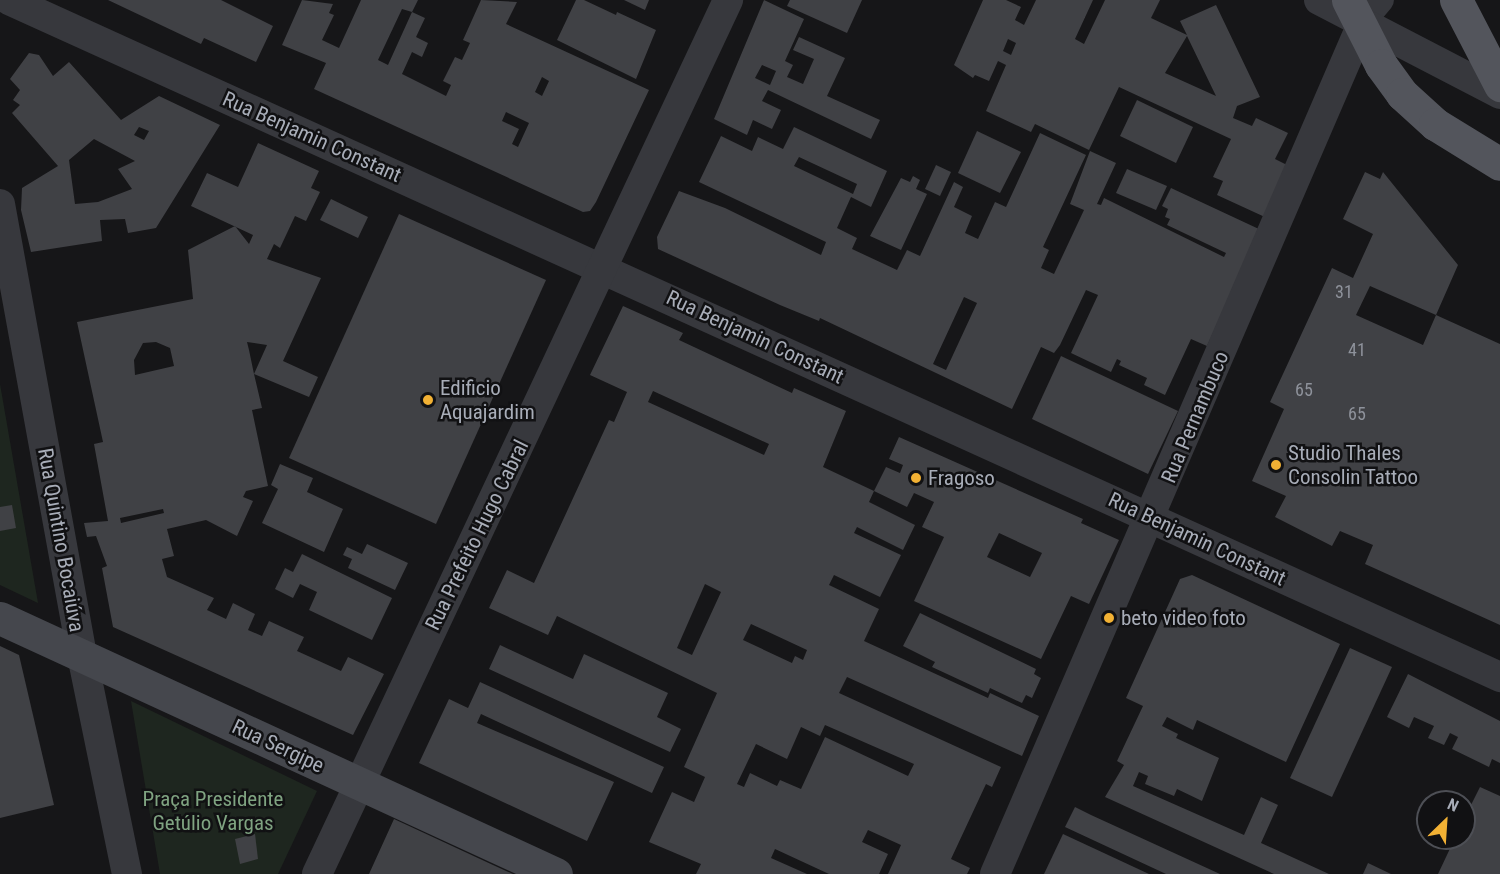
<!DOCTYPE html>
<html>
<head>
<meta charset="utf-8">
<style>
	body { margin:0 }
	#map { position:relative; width:1500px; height:874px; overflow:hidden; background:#161618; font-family:"Roboto Condensed",sans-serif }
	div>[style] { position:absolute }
	.green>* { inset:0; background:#1e261f }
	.building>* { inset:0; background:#404145 }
	.minor>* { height:24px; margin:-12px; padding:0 12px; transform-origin:12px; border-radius:12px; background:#37383d }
	.tertiary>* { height:30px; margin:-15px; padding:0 15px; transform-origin:15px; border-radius:15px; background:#37383d }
	.secondary>* { height:33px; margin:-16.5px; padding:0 16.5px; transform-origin:16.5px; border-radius:16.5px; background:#45474d }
	.primary>* { height:33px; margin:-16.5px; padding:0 16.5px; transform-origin:16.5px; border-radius:16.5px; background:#53555c }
	.dots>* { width:16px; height:16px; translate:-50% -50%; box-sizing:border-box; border:3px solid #111113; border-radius:50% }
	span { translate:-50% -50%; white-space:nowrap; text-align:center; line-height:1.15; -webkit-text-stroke:5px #111113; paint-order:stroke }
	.number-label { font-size:18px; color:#8e929b }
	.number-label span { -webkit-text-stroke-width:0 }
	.street-label { font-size:21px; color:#a8adb8 }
	.poi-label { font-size:21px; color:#a8adb8 }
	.left { translate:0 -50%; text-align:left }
	.park-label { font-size:21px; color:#7fa381 }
	.north { position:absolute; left:1416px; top:790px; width:60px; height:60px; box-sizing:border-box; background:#111113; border:2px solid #4d4f55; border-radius:50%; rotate:25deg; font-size:16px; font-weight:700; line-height:24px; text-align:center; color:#a8adb8 }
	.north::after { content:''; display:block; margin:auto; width:21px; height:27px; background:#f2b134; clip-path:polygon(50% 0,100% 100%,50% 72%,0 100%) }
</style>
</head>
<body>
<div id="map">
	<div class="green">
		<i style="clip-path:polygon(0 384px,38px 603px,0 585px)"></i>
		<i style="clip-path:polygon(131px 701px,317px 791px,278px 874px,160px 874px)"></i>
	</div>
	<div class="building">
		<i style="clip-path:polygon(108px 0,221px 0,273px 26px,256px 62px,204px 38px,201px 44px)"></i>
		<i style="clip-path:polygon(evenodd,302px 0,333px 4px,329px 13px,334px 15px,322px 40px,339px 48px,361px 0,418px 0,412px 12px,425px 18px,416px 37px,428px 43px,422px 57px,412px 52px,402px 74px,446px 96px,451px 85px,443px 81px,455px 57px,462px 60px,470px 43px,463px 40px,481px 0,517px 2px,506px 24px,649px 90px,596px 202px,590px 211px,583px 212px,314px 89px,326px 63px,282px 45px,302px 0,402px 9px,412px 12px,388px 65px,378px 60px,402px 9px,302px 0,542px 77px,549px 81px,542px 96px,535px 92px,542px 77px,302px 0,506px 112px,529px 123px,518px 147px,512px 144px,519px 129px,502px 121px,506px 112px)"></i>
		<i style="clip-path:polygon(576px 0,584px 0,616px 15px,617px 12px,656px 30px,636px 79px,557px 40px)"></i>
		<i style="clip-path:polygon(624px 0,649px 0,645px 10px)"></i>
		<i style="clip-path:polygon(evenodd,764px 0,804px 19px,785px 61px,793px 65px,787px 77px,803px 84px,814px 59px,793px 50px,799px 37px,845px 58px,827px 96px,880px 120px,871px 139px,768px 90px,762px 101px,781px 110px,772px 129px,753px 120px,747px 135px,714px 119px,764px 0,762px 65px,776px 71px,770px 85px,755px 78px,762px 65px)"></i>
		<i style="clip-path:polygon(790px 0,862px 0,847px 33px,787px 6px)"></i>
		<i style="clip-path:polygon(evenodd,983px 0,1006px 0,1021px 7px,1015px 20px,1024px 25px,1036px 0,1093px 0,1075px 39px,1084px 44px,1105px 0,1160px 0,1151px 18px,1187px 35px,1180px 21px,1216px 5px,1260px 97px,1237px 106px,1233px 118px,1252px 126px,1256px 118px,1288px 133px,1275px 159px,1291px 167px,1267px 218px,1217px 195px,1223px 181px,1213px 177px,1231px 139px,1119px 87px,1089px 150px,1035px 124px,1031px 132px,986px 111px,1006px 65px,998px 61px,989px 81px,975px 75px,973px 78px,954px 65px,983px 0,1187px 36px,1216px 96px,1165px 73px,1187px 36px,983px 0,1008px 39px,1016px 43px,1011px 55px,1003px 51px,1008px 39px)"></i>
		<i style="clip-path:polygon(evenodd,29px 53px,39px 55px,53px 76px,69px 62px,121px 120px,159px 96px,220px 125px,156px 228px,128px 233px,125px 219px,100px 220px,102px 241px,31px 252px,21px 210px,22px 188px,58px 166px,12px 113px,20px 105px,13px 100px,20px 90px,10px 79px,29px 53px,139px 127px,149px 131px,144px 140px,134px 135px,139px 127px,29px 53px,94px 139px,135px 161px,118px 169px,132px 189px,98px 202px,75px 204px,69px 160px,94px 139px)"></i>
		<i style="clip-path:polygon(1137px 100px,1193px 127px,1176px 163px,1120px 136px)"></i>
		<i style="clip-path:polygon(evenodd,794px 127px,887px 171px,871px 207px,851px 197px,837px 228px,857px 238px,852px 249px,897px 270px,907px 250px,920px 256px,954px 182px,963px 187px,954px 207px,972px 216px,965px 233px,978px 239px,995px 202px,1006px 207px,1040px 133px,1086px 155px,1043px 247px,1049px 250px,1041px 268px,1054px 274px,1084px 210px,1070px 204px,1090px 151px,1116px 163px,1097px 204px,1101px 205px,1104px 198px,1224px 257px,1226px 253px,1167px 225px,1170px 219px,1165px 217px,1168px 209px,1162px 206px,1171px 188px,1261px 230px,1207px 346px,1191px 339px,1165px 395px,1144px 385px,1147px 378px,1119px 365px,1121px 361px,1117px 359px,1111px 372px,1071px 353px,1098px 295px,1086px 290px,1060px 345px,1054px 353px,1041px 347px,1012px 409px,820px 318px,819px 321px,780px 305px,658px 249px,657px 237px,679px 191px,725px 208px,821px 255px,826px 242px,699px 182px,721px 136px,752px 151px,758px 137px,783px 149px,794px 127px,799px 157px,857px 184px,853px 194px,794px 166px,799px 157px,794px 127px,964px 297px,977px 303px,946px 370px,933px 364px,964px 297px)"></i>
		<i style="clip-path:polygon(977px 131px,1021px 152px,1000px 193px,958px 173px)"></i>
		<i style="clip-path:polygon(evenodd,258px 143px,319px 171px,311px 188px,320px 192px,306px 221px,295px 216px,280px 248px,274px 244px,267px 259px,321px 278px,283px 361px,318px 377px,309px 397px,254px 374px,262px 408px,252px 410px,268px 486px,246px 491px,243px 497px,253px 501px,237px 536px,206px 520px,167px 529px,174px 556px,162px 559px,167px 577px,214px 598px,207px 610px,226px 619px,233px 603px,255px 614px,248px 630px,262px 636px,269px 621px,304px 637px,297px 651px,341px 671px,348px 657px,384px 674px,353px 735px,113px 627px,102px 568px,107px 566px,96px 536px,87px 537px,84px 523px,108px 521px,94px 444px,103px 442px,77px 322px,193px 299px,188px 250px,235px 226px,249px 244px,253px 235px,191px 206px,207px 173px,238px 187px,258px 143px,156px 342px,170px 348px,174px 366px,135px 375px,134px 360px,143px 343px,156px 342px,258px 143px,247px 342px,267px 345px,254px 374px,249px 350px,247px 342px,258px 143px,163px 509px,164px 513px,121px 523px,120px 518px,163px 509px)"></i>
		<i style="clip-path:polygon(936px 165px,951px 172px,940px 196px,925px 189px)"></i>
		<i style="clip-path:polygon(1127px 169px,1167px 186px,1156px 210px,1116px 193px)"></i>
		<i style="clip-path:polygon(1365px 172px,1380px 179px,1383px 172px,1458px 265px,1436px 315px,1370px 286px,1356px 315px,1423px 345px,1436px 315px,1500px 344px,1500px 625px,1365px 564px,1373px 545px,1340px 531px,1332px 546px,1275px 517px,1286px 496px,1252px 481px,1284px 409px,1270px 402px,1332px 268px,1353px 278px,1373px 234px,1343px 219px)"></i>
		<i style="clip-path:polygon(913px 176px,920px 180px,916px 189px,927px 194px,901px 250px,870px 236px,901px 178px,910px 182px)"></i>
		<i style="clip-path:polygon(331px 199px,368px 217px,358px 238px,320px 220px)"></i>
		<i style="clip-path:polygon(399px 214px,546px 280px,436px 524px,289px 458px)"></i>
		<i style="clip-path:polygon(evenodd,623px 306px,683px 333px,679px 340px,792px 393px,794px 388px,846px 411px,823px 467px,874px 491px,869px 502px,915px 525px,903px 550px,857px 527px,854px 533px,901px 555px,880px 597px,834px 575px,829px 585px,879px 609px,864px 641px,988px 698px,990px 693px,1039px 716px,1022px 756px,847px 677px,839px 693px,1001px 767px,992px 787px,986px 784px,951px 859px,970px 868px,967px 874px,888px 874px,901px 845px,868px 830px,862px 842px,888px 854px,879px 874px,829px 874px,775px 849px,771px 858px,807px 874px,696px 874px,701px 864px,649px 842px,672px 792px,694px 802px,705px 777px,684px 767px,717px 693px,557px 616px,548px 635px,489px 608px,507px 570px,534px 583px,609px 420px,614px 422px,627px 392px,590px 375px,623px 306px,653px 391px,769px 444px,764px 455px,648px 402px,653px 391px,623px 306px,705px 584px,721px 592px,692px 655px,677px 648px,705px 584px,623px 306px,751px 624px,807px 650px,803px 660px,795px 656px,792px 663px,743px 640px,751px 624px,623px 306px,825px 725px,914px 764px,908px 776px,825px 737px,801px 789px,780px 780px,777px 786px,750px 773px,744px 787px,737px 784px,756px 744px,787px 759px,801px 727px,820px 736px,825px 725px)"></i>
		<i style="clip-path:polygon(1061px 356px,1178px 411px,1148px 474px,1032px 419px)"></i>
		<i style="clip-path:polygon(evenodd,899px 437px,1083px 519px,1081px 523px,1119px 540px,1089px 604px,1071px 596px,1041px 659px,914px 601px,944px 537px,922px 527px,934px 502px,914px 493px,907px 507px,874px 491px,886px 467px,900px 473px,903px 465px,889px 459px,899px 437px,999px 533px,1042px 553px,1030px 577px,987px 557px,999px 533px)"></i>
		<i style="clip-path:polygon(280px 464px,313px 478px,307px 492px,343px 509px,324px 552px,262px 523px,278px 489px,271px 485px)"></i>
		<i style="clip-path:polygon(12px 505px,16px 528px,0 531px,0 507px)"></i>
		<i style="clip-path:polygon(367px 544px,408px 563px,395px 590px,348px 568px,352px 559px,343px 555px,347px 547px,362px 554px)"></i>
		<i style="clip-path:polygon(302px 554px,392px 598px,372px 640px,309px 610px,317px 592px,300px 584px,293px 598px,275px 589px,285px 568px,293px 572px)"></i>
		<i style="clip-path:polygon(1192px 575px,1340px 644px,1286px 762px,1197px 720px,1193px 730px,1167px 717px,1162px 726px,1178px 734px,1176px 738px,1219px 758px,1202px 801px,1177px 789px,1174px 796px,1145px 784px,1148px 776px,1139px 772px,1133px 786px,1244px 835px,1261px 797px,1278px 805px,1261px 843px,1329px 874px,1274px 874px,1105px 797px,1124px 765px,1117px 761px,1143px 706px,1126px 698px,1180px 579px)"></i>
		<i style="clip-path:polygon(920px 613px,1036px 669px,1034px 674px,1041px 678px,1032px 698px,1026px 695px,1022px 703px,990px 688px,988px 693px,932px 667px,935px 662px,903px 646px)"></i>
		<i style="clip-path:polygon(500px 645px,573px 679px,584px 654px,668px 693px,657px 717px,681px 729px,670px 752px,489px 669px)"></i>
		<i style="clip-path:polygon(0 646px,19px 655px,54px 805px,0 818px)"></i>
		<i style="clip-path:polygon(1350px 648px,1392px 667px,1332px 797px,1290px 778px)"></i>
		<i style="clip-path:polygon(1408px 674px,1500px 721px,1500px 763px,1492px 759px,1489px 767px,1452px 749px,1458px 737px,1450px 733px,1444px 745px,1428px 738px,1434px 726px,1414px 717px,1409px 728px,1387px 717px)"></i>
		<i style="clip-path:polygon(480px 682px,664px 767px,652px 793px,481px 714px,477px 723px,614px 782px,587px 841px,419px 763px,449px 699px,468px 708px)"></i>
		<i style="clip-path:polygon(1480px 787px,1500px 796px,1500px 874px,1438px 874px,1455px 838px,1464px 838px,1464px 819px)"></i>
		<i style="clip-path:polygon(1075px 807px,1091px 815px,1220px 874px,1166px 874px,1065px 827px)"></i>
		<i style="clip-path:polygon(394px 819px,493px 865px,513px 874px,369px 874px)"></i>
		<i style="clip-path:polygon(255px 834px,258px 859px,240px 864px,235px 839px)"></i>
		<i style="clip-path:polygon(1063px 834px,1149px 874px,1044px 874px)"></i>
		<i style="clip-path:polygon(1368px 863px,1391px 874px,1363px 874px)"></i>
	</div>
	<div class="minor">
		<i style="left:1362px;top:24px;width:31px;rotate:-50deg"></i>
	</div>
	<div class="tertiary">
		<i style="left:9px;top:0;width:1638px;rotate:24.42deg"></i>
		<i style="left:1319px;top:0;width:204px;rotate:27.4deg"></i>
		<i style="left:0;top:204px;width:458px;rotate:79.7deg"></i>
		<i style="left:82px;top:655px;width:224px;rotate:78.4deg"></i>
		<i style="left:317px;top:874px;width:966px;rotate:-64.81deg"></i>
		<i style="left:995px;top:874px;width:926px;rotate:-66.65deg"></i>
	</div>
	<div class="secondary">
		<i style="left:0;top:618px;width:612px;rotate:24.72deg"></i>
	</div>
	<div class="primary">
		<i style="left:1348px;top:0;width:73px;rotate:63.1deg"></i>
		<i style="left:1381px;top:65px;width:36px;rotate:54deg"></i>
		<i style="left:1402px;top:94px;width:45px;rotate:42.3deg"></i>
		<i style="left:1435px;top:124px;width:76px;rotate:31.6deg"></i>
		<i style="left:1456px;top:0;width:96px;rotate:62.6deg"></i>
	</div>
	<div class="dots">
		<i style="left:428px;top:400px;background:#f2b134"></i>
		<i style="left:1276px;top:465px;background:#f2b134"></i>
		<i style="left:916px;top:478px;background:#f2b134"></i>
		<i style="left:1109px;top:618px;background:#f2b134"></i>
	</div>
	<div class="number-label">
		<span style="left:1344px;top:292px">31</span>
		<span style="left:1357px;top:350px">41</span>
		<span style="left:1304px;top:390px">65</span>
		<span style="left:1357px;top:414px">65</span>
	</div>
	<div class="street-label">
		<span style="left:312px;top:137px;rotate:24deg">Rua Benjamin Constant</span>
		<span style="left:755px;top:337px;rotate:25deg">Rua Benjamin Constant</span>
		<span style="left:1195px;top:417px;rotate:-67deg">Rua Pernambuco</span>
		<span style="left:477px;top:535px;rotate:-64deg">Rua Prefeito Hugo Cabral</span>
		<span style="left:1197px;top:539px;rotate:25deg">Rua Benjamin Constant</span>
		<span style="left:61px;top:540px;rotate:80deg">Rua Quintino Bocaiúva</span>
		<span style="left:278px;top:746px;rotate:25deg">Rua Sergipe</span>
	</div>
	<div class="poi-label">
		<span class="left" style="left:440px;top:400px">Edificio<br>Aquajardim</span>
		<span class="left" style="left:1288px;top:465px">Studio Thales<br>Consolin Tattoo</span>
		<span class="left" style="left:928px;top:478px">Fragoso</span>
		<span class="left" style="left:1121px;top:618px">beto video foto</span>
	</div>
	<div class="park-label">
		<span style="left:213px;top:811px">Praça Presidente<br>Getúlio Vargas</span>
	</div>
	<div class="north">N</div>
</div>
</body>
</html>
